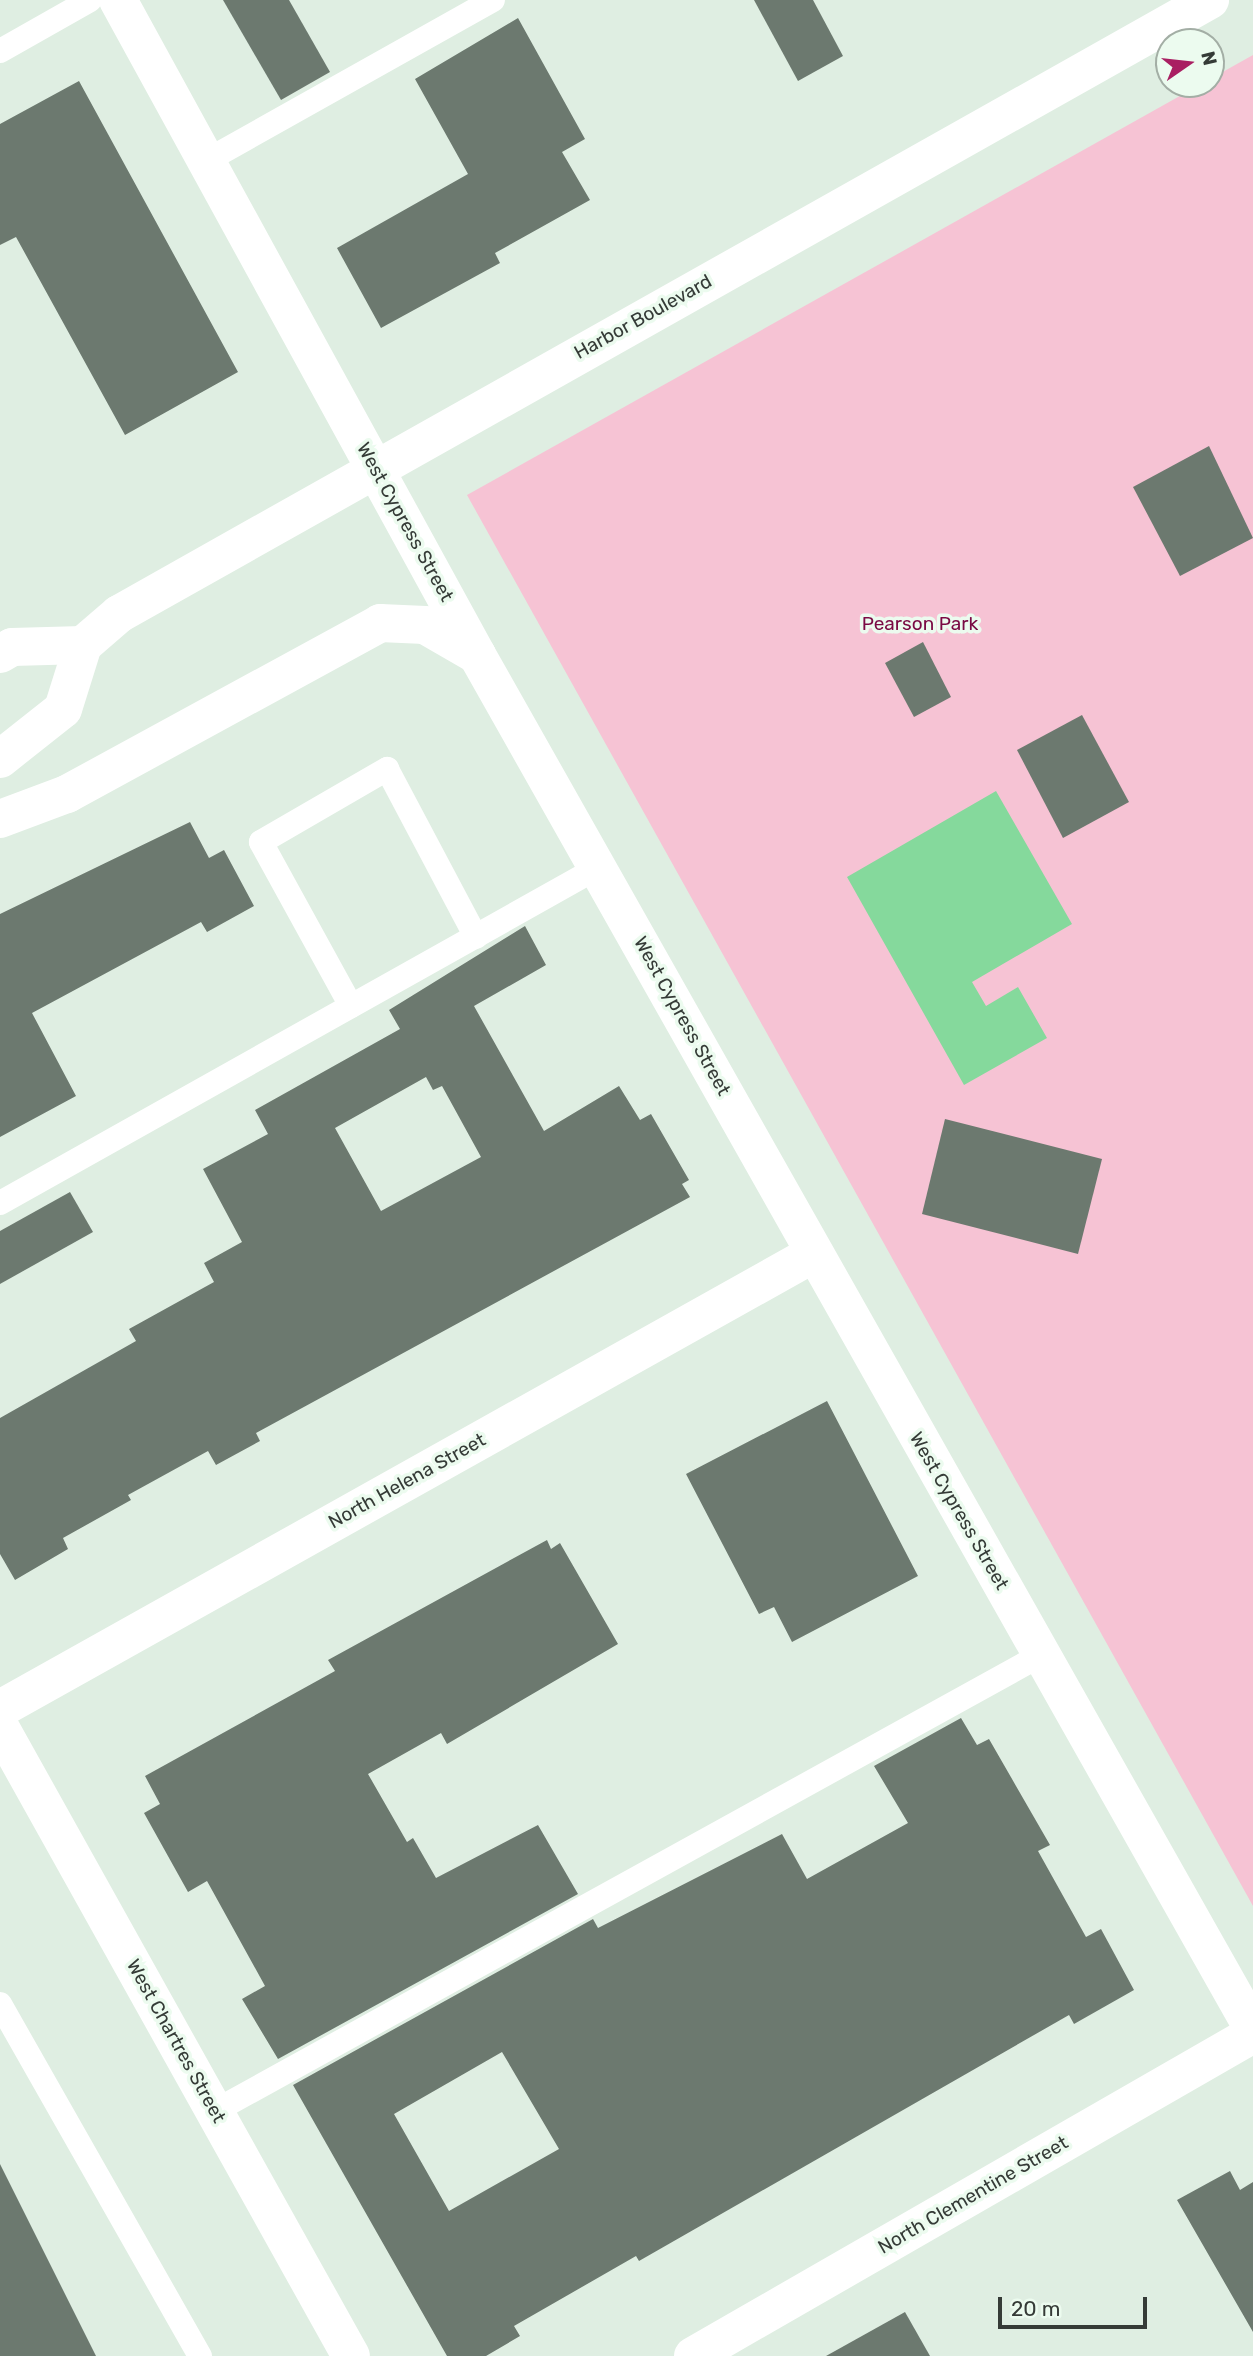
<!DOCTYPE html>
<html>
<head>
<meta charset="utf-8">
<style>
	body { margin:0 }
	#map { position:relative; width:1253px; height:2356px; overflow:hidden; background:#dfeee2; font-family:Rubik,sans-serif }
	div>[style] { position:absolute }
	.green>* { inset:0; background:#f6c3d4 }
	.water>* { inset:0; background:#85d99c }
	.building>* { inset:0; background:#6c796f }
	.lane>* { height:24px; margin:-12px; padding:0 12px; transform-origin:12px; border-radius:12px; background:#fff }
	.street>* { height:38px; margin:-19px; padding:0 19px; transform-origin:19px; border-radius:19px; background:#fff }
	.primary>* { height:38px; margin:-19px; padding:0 19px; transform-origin:19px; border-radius:19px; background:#fff }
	span { translate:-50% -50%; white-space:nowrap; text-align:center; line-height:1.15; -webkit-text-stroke:7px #ecfbef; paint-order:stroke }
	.street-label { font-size:19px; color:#353b37 }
	.park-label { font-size:19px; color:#7a0a44 }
	.north { position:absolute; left:1155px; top:28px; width:70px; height:70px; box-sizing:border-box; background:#ecfbef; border:2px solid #a3aea5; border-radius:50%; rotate:76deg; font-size:19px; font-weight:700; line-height:28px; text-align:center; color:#353b37 }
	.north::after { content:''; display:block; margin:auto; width:24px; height:32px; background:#a91f62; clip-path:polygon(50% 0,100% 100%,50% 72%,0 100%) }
	.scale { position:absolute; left:998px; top:2297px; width:149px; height:32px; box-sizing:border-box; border:4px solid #353b37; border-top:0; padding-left:9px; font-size:21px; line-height:24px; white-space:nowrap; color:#353b37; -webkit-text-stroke:5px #ecfbef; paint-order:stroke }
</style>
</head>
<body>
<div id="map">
	<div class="green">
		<i style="clip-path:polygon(1253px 55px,1253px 1906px,467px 495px)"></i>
	</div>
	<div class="water">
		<i style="clip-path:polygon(996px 791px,1072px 924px,972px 982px,986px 1006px,1018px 987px,1047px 1038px,964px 1085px,847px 877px)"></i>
	</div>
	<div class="building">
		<i style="clip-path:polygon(223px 0,289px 0,330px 72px,281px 100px)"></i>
		<i style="clip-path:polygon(754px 0,813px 0,843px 56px,798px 81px)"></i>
		<i style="clip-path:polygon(518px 18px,585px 139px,562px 152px,590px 200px,495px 253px,500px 263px,381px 328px,337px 248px,468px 174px,415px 79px)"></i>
		<i style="clip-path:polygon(79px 81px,238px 372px,125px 435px,16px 237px,0 245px,0 124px)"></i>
		<i style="clip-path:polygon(1209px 446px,1253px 538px,1180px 576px,1133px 487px)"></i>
		<i style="clip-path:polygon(923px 642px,951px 697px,914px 717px,885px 663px)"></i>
		<i style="clip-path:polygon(1082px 715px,1129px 802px,1063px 838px,1017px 750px)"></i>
		<i style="clip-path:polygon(190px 822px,209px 858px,224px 850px,254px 906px,207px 932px,201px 922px,32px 1013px,76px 1096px,0 1137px,0 914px)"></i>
		<i style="clip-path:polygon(evenodd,525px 926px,546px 965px,474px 1006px,544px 1131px,619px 1086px,640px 1120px,651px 1114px,689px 1180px,682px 1184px,690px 1197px,256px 1433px,260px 1441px,216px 1465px,208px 1451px,128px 1495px,131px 1500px,63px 1538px,68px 1549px,15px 1580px,0 1554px,0 1418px,136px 1341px,129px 1329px,214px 1282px,204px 1263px,242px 1242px,203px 1169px,268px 1134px,255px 1110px,400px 1029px,389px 1010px,525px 926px,426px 1077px,433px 1090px,442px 1086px,481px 1157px,381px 1211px,335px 1128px,426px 1077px)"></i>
		<i style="clip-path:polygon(945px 1119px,1102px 1159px,1078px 1254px,922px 1214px)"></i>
		<i style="clip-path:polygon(70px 1192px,93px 1232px,0 1284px,0 1231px)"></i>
		<i style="clip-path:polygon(827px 1401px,918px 1576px,792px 1642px,774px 1607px,759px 1614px,686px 1474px)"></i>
		<i style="clip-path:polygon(547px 1540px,551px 1549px,560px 1543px,618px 1644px,447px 1744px,441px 1733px,368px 1774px,407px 1842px,413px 1838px,436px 1878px,538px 1825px,578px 1894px,278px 2059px,242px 1999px,265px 1986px,207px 1881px,188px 1892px,144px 1813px,160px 1804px,145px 1776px,335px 1671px,328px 1660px)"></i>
		<i style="clip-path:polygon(evenodd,961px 1718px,977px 1745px,989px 1739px,1050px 1845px,1038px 1851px,1086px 1937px,1101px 1929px,1134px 1990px,1074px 2024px,1069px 2015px,639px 2261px,636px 2256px,514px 2326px,520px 2336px,486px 2356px,447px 2356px,293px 2085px,593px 1919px,598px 1928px,782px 1834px,807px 1879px,908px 1823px,874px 1766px,961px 1718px,502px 2052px,559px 2149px,449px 2211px,394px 2114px,502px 2052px)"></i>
		<i style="clip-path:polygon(0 2164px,96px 2356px,0 2356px)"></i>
		<i style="clip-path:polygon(1230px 2171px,1240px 2190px,1253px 2182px,1253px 2332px,1177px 2200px)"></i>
		<i style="clip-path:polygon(905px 2312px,930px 2356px,826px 2356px)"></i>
	</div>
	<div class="lane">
		<i style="left:0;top:51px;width:103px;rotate:-29.5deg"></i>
		<i style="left:206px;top:161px;width:329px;rotate:-29.3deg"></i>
		<i style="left:351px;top:1006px;width:187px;rotate:-118.8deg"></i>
		<i style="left:261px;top:842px;width:146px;rotate:-30.1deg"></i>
		<i style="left:387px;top:769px;width:190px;rotate:62.1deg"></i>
		<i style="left:0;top:1203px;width:687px;rotate:-29.29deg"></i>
		<i style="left:0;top:2004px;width:405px;rotate:60.4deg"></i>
		<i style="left:215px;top:2111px;width:944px;rotate:-28.9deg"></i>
	</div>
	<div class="street">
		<i style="left:118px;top:0;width:747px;rotate:61.27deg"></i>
		<i style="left:477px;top:655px;width:1578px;rotate:60.54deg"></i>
		<i style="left:0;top:1709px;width:932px;rotate:-29.23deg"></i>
		<i style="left:0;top:1727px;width:720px;rotate:60.84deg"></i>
		<i style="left:693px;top:2356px;width:646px;rotate:-29.9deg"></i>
	</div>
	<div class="primary">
		<i style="left:0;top:654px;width:14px;rotate:-30deg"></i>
		<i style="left:12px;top:647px;width:71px;rotate:-1.6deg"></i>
		<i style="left:0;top:759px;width:80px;rotate:-38.4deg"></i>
		<i style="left:63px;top:709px;width:67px;rotate:-72.6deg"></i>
		<i style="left:83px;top:645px;width:48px;rotate:-40.7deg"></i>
		<i style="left:119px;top:614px;width:1252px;rotate:-29.37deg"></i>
		<i style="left:0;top:819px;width:72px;rotate:-20.5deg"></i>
		<i style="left:67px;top:794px;width:357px;rotate:-28.6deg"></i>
		<i style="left:380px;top:623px;width:45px;rotate:2.5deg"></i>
		<i style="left:425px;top:625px;width:60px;rotate:30deg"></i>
	</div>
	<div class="street-label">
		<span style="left:643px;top:317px;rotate:-29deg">Harbor Boulevard</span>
		<span style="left:405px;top:522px;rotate:61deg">West Cypress Street</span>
		<span style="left:682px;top:1016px;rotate:61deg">West Cypress Street</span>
		<span style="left:407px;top:1481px;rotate:-29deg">North Helena Street</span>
		<span style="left:959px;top:1511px;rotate:60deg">West Cypress Street</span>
		<span style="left:176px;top:2041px;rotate:61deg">West Chartres Street</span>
		<span style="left:973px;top:2195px;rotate:-30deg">North Clementine Street</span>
	</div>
	<div class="park-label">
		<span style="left:920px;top:624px">Pearson Park</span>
	</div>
	<div class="north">N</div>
	<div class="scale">20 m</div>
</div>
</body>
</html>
